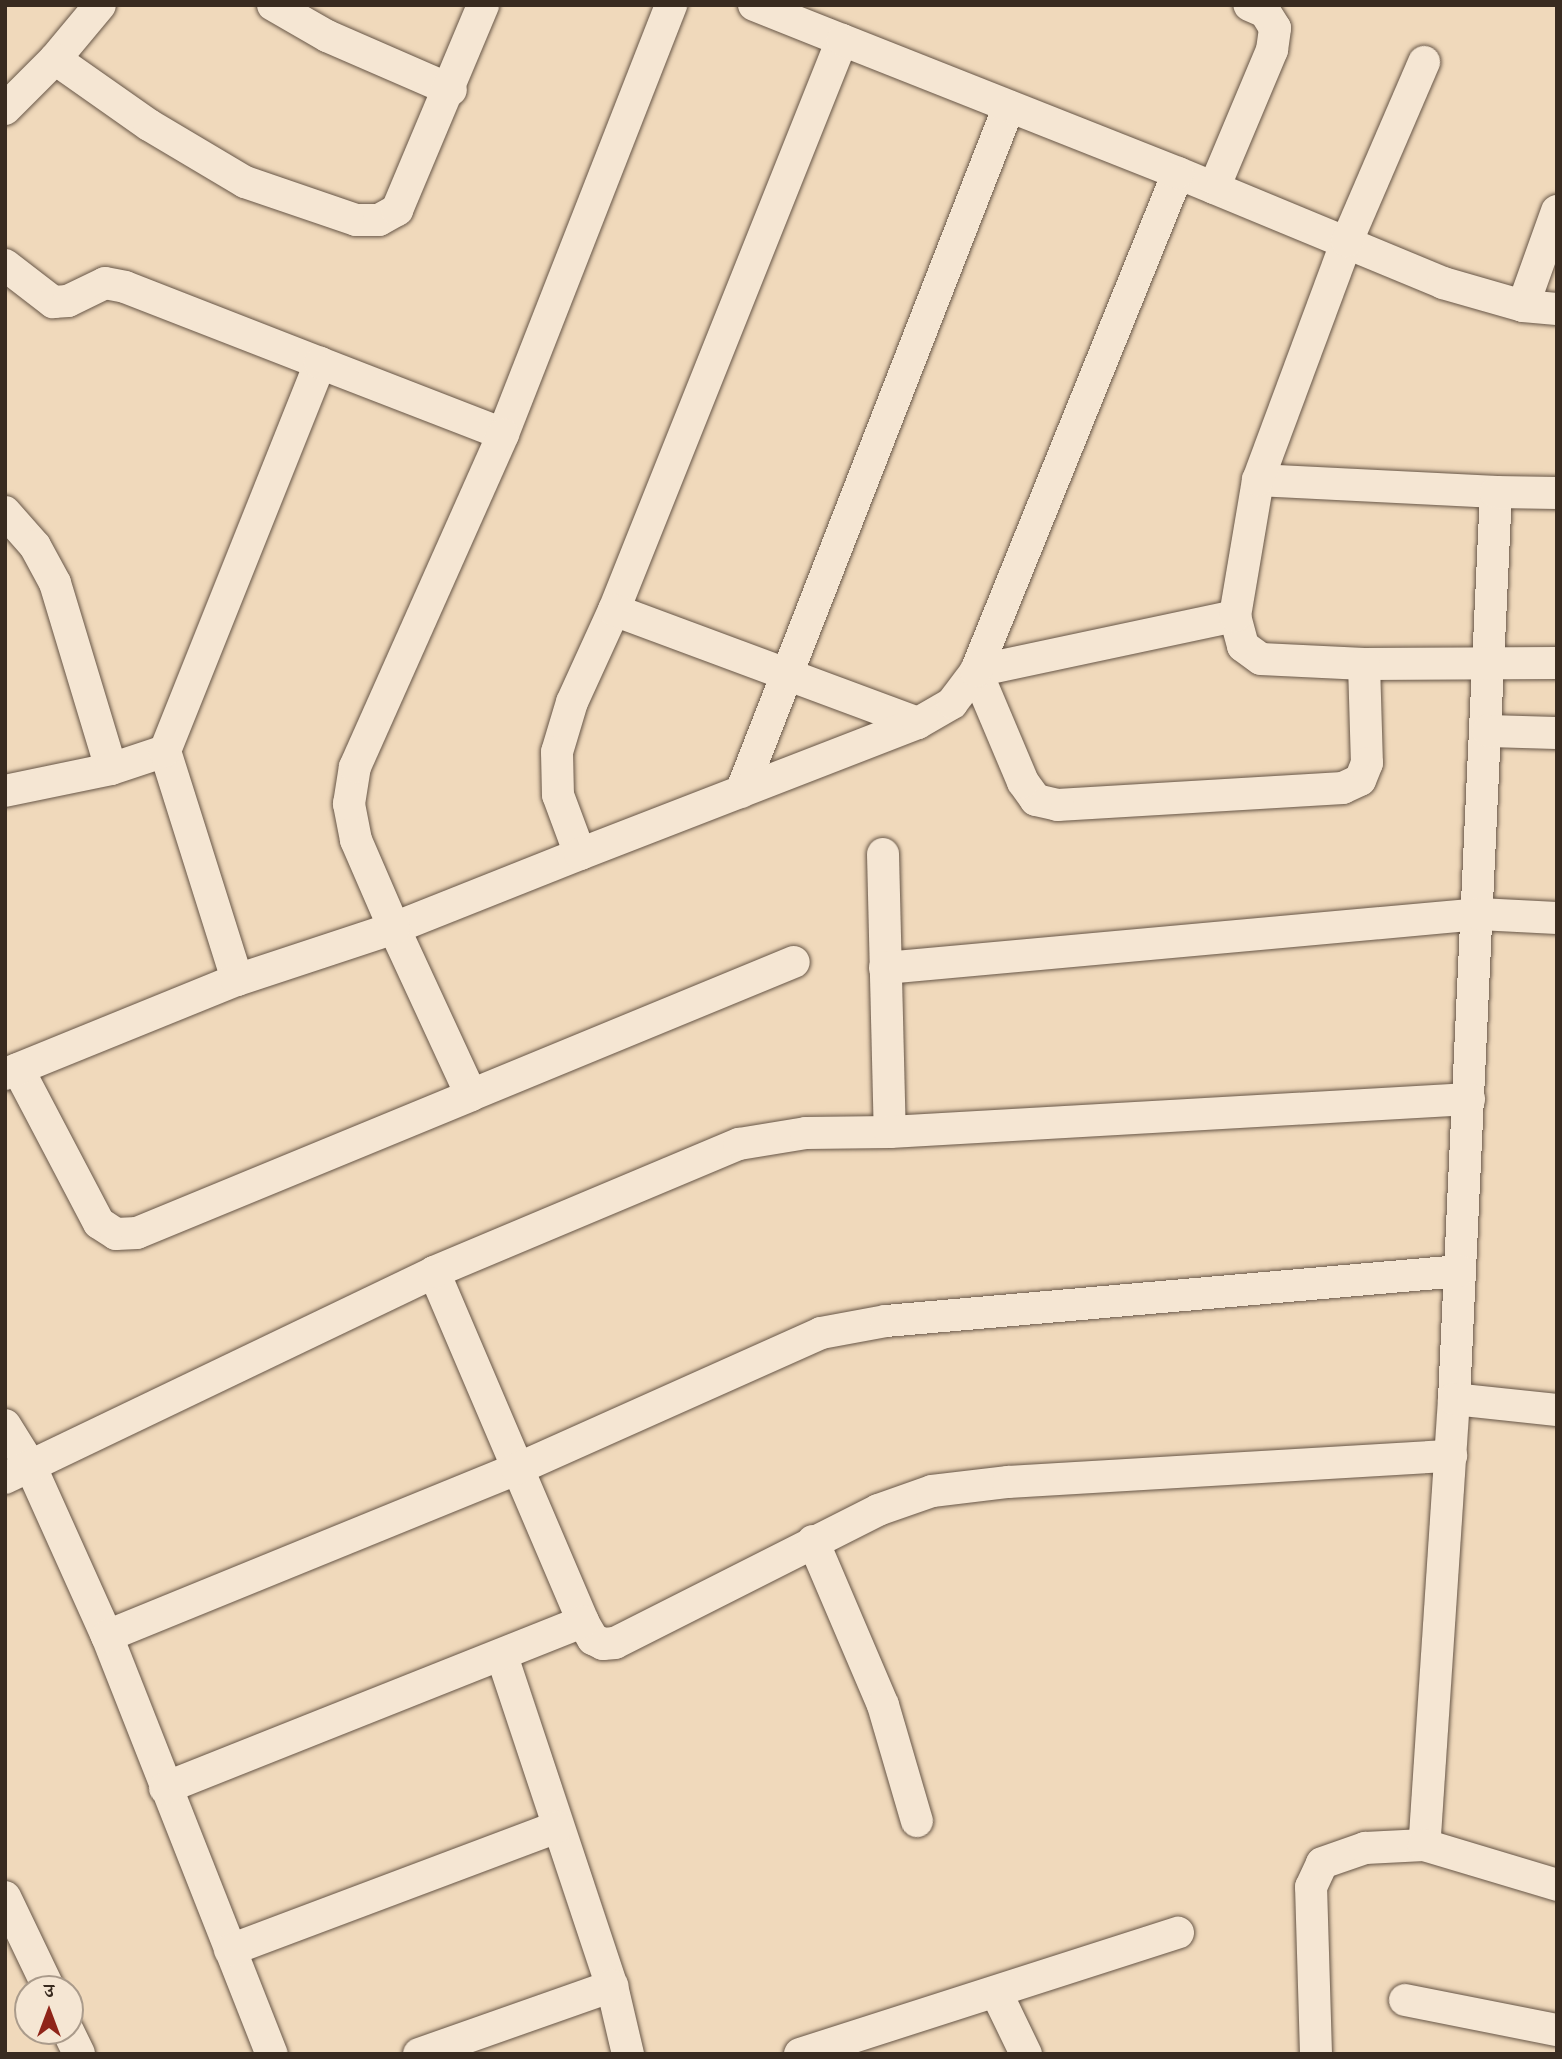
<!DOCTYPE html>
<html>
<head>
<meta charset="utf-8">
<style>
	body { margin:0 }
	#map { position:relative; width:1562px; height:2059px; overflow:hidden; background:#f0d9bb; font-family:"Libre Bodoni","Noto Serif Devanagari",serif }
	div>[style] { position:absolute }
	.roads { filter:drop-shadow(0 0 2px #675647) drop-shadow(0 0 2px #675647) }
	.street>* { height:32px; margin:-16px; padding:0 16px; transform-origin:16px; border-radius:16px; background:#f5e6d3 }
	span { translate:-50% -50%; white-space:nowrap; text-align:center; line-height:1.15; -webkit-text-stroke:5px #f5e6d3; paint-order:stroke }
	.frame { position:absolute; inset:0; border:7px solid #392b20; pointer-events:none }
	.north { position:absolute; left:14px; top:1975px; width:70px; height:70px; box-sizing:border-box; background:#f5e6d3; border:2px solid #aa9b8b; border-radius:50%; rotate:0deg; font-size:19px; font-weight:700; line-height:28px; text-align:center; color:#392b20 }
	.north::after { content:''; display:block; margin:auto; width:24px; height:32px; background:#8f2418; clip-path:polygon(50% 0,100% 100%,50% 72%,0 100%) }
</style>
</head>
<body>
<div id="map">
	<div class="roads">
		<div class="street">
			<i style="left:273px;top:5px;width:62px;rotate:29.9deg"></i>
			<i style="left:327px;top:36px;width:135px;rotate:23.5deg"></i>
			<i style="left:754px;top:5px;width:95px;rotate:21.7deg"></i>
			<i style="left:842px;top:40px;width:614px;rotate:111.8deg"></i>
			<i style="left:614px;top:610px;width:101px;rotate:114.5deg"></i>
			<i style="left:572px;top:702px;width:52px;rotate:106.7deg"></i>
			<i style="left:557px;top:752px;width:43px;rotate:88.7deg"></i>
			<i style="left:558px;top:795px;width:63px;rotate:69.6deg"></i>
			<i style="left:580px;top:854px;width:200px;rotate:158.3deg"></i>
			<i style="left:394px;top:928px;width:184px;rotate:65.2deg"></i>
			<i style="left:471px;top:1095px;width:349px;rotate:-22.4deg"></i>
			<i style="left:55px;top:59px;width:70px;rotate:-50.2deg"></i>
			<i style="left:5px;top:109px;width:71px;rotate:-45deg"></i>
			<i style="left:55px;top:59px;width:115px;rotate:35.1deg"></i>
			<i style="left:149px;top:125px;width:112px;rotate:30.7deg"></i>
			<i style="left:245px;top:182px;width:117px;rotate:18.9deg"></i>
			<i style="left:356px;top:220px;width:23px"></i>
			<i style="left:379px;top:220px;width:21px;rotate:-29deg"></i>
			<i style="left:397px;top:210px;width:222px;rotate:-67.2deg"></i>
			<i style="left:1178px;top:173px;width:287px;rotate:22.5deg"></i>
			<i style="left:1443px;top:283px;width:83px;rotate:16deg"></i>
			<i style="left:1523px;top:306px;width:101px;rotate:-70.3deg"></i>
			<i style="left:1214px;top:188px;width:150px;rotate:-67.2deg"></i>
			<i style="left:1272px;top:50px;width:22px;rotate:-82deg"></i>
			<i style="left:1275px;top:28px;width:19px;rotate:-122deg"></i>
			<i style="left:1265px;top:12px;width:17px;rotate:-156deg"></i>
			<i style="left:5px;top:265px;width:61px;rotate:37.6deg"></i>
			<i style="left:53px;top:302px;width:15px;rotate:-4deg"></i>
			<i style="left:68px;top:301px;width:41px;rotate:-25.9deg"></i>
			<i style="left:105px;top:283px;width:20px;rotate:11deg"></i>
			<i style="left:125px;top:287px;width:209px;rotate:21.3deg"></i>
			<i style="left:1523px;top:306px;width:34px;rotate:5deg"></i>
			<i style="left:1258px;top:480px;width:238px;rotate:2.9deg"></i>
			<i style="left:1496px;top:492px;width:908px;rotate:92.65deg"></i>
			<i style="left:1454px;top:1399px;width:447px;rotate:93.8deg"></i>
			<i style="left:1496px;top:492px;width:61px;rotate:0.9deg"></i>
			<i style="left:5px;top:512px;width:45px;rotate:48.6deg"></i>
			<i style="left:35px;top:546px;width:42px;rotate:61.6deg"></i>
			<i style="left:55px;top:583px;width:194px;rotate:73.2deg"></i>
			<i style="left:111px;top:769px;width:108px;rotate:168.3deg"></i>
			<i style="left:614px;top:610px;width:324px;rotate:20.4deg"></i>
			<i style="left:1235px;top:616px;width:31px;rotate:75deg"></i>
			<i style="left:1243px;top:646px;width:22px;rotate:36deg"></i>
			<i style="left:1261px;top:659px;width:103px;rotate:2.8deg"></i>
			<i style="left:1364px;top:664px;width:193px;rotate:-0.3deg"></i>
			<i style="left:1364px;top:664px;width:99px;rotate:88.3deg"></i>
			<i style="left:1367px;top:763px;width:18px;rotate:112deg"></i>
			<i style="left:1360px;top:780px;width:19px;rotate:155deg"></i>
			<i style="left:1343px;top:788px;width:286px;rotate:176.6deg"></i>
			<i style="left:1058px;top:805px;width:23px;rotate:-167deg"></i>
			<i style="left:1036px;top:800px;width:22px;rotate:-126deg"></i>
			<i style="left:1023px;top:782px;width:121px;rotate:-112.9deg"></i>
			<i style="left:976px;top:671px;width:265px;rotate:-12deg"></i>
			<i style="left:1235px;top:616px;width:138px;rotate:-80.4deg"></i>
			<i style="left:1258px;top:480px;width:255px;rotate:-69.6deg"></i>
			<i style="left:1347px;top:241px;width:195px;rotate:-66.7deg"></i>
			<i style="left:1488px;top:731px;width:69px;rotate:1.7deg"></i>
			<i style="left:165px;top:751px;width:240px;rotate:72.5deg"></i>
			<i style="left:111px;top:769px;width:57px;rotate:-18.4deg"></i>
			<i style="left:165px;top:751px;width:418px;rotate:-68.2deg"></i>
			<i style="left:320px;top:363px;width:196px;rotate:21.2deg"></i>
			<i style="left:503px;top:434px;width:461px;rotate:-68.6deg"></i>
			<i style="left:741px;top:792px;width:736px;rotate:-68.66deg"></i>
			<i style="left:580px;top:854px;width:362px;rotate:-21.2deg"></i>
			<i style="left:918px;top:723px;width:39px;rotate:-30deg"></i>
			<i style="left:952px;top:703px;width:40px;rotate:-53deg"></i>
			<i style="left:976px;top:671px;width:537px;rotate:-67.92deg"></i>
			<i style="left:1178px;top:173px;width:361px;rotate:-158.4deg"></i>
			<i style="left:883px;top:854px;width:278px;rotate:88.6deg"></i>
			<i style="left:885px;top:968px;width:596px;rotate:-5.19deg"></i>
			<i style="left:1479px;top:914px;width:78px;rotate:2.9deg"></i>
			<i style="left:18px;top:1069px;width:174px;rotate:62.3deg"></i>
			<i style="left:99px;top:1223px;width:20px;rotate:33deg"></i>
			<i style="left:116px;top:1234px;width:21px;rotate:-3deg"></i>
			<i style="left:137px;top:1233px;width:361px;rotate:-22.4deg"></i>
			<i style="left:5px;top:1074px;width:250px;rotate:-22.1deg"></i>
			<i style="left:237px;top:980px;width:165px;rotate:-18.3deg"></i>
			<i style="left:394px;top:928px;width:96px;rotate:-113.4deg"></i>
			<i style="left:356px;top:840px;width:37px;rotate:-101deg"></i>
			<i style="left:349px;top:804px;width:37px;rotate:-81deg"></i>
			<i style="left:355px;top:767px;width:364px;rotate:-66deg"></i>
			<i style="left:434px;top:1272px;width:380px;rotate:66.9deg"></i>
			<i style="left:583px;top:1622px;width:20px;rotate:60deg"></i>
			<i style="left:593px;top:1639px;width:11px;rotate:27deg"></i>
			<i style="left:603px;top:1644px;width:12px;rotate:-5deg"></i>
			<i style="left:615px;top:1643px;width:295px;rotate:-26.8deg"></i>
			<i style="left:878px;top:1510px;width:57px;rotate:-19.4deg"></i>
			<i style="left:932px;top:1491px;width:77px;rotate:-6.8deg"></i>
			<i style="left:1008px;top:1482px;width:444px;rotate:-3.4deg"></i>
			<i style="left:1454px;top:1399px;width:104px;rotate:6.1deg"></i>
			<i style="left:5px;top:1425px;width:47px;rotate:58deg"></i>
			<i style="left:30px;top:1465px;width:188px;rotate:65.8deg"></i>
			<i style="left:107px;top:1636px;width:449px;rotate:68.5deg"></i>
			<i style="left:5px;top:1478px;width:476px;rotate:-25.6deg"></i>
			<i style="left:434px;top:1272px;width:331px;rotate:-22.8deg"></i>
			<i style="left:739px;top:1144px;width:68px;rotate:-9.3deg"></i>
			<i style="left:806px;top:1133px;width:84px;rotate:-0.7deg"></i>
			<i style="left:890px;top:1132px;width:580px;rotate:-3.26deg"></i>
			<i style="left:813px;top:1541px;width:178px;rotate:66.9deg"></i>
			<i style="left:883px;top:1705px;width:121px;rotate:73.7deg"></i>
			<i style="left:107px;top:1636px;width:443px;rotate:-22.2deg"></i>
			<i style="left:517px;top:1469px;width:333px;rotate:-24.1deg"></i>
			<i style="left:821px;top:1333px;width:66px;rotate:-10.5deg"></i>
			<i style="left:886px;top:1321px;width:576px;rotate:-4.98deg"></i>
			<i style="left:502px;top:1656px;width:348px;rotate:71.6deg"></i>
			<i style="left:612px;top:1986px;width:70px;rotate:76.8deg"></i>
			<i style="left:165px;top:1788px;width:450px;rotate:-21.7deg"></i>
			<i style="left:5px;top:1897px;width:102px;rotate:64.4deg"></i>
			<i style="left:230px;top:1950px;width:349px;rotate:-20.6deg"></i>
			<i style="left:996px;top:1992px;width:69px;rotate:64.2deg"></i>
			<i style="left:1405px;top:2000px;width:155px;rotate:11.2deg"></i>
			<i style="left:68px;top:2031px;width:25px;rotate:64deg"></i>
			<i style="left:419px;top:2054px;width:205px;rotate:-19.4deg"></i>
			<i style="left:800px;top:2054px;width:397px;rotate:-17.8deg"></i>
			<i style="left:1316px;top:2054px;width:167px;rotate:-91.7deg"></i>
			<i style="left:1311px;top:1887px;width:26px;rotate:-65deg"></i>
			<i style="left:1322px;top:1863px;width:46px;rotate:-19.2deg"></i>
			<i style="left:1365px;top:1848px;width:59px;rotate:-2.9deg"></i>
			<i style="left:1424px;top:1845px;width:139px;rotate:16.7deg"></i>
		</div>
	</div>
	<div class="frame"></div>
	<div class="north">उ</div>
</div>
</body>
</html>
